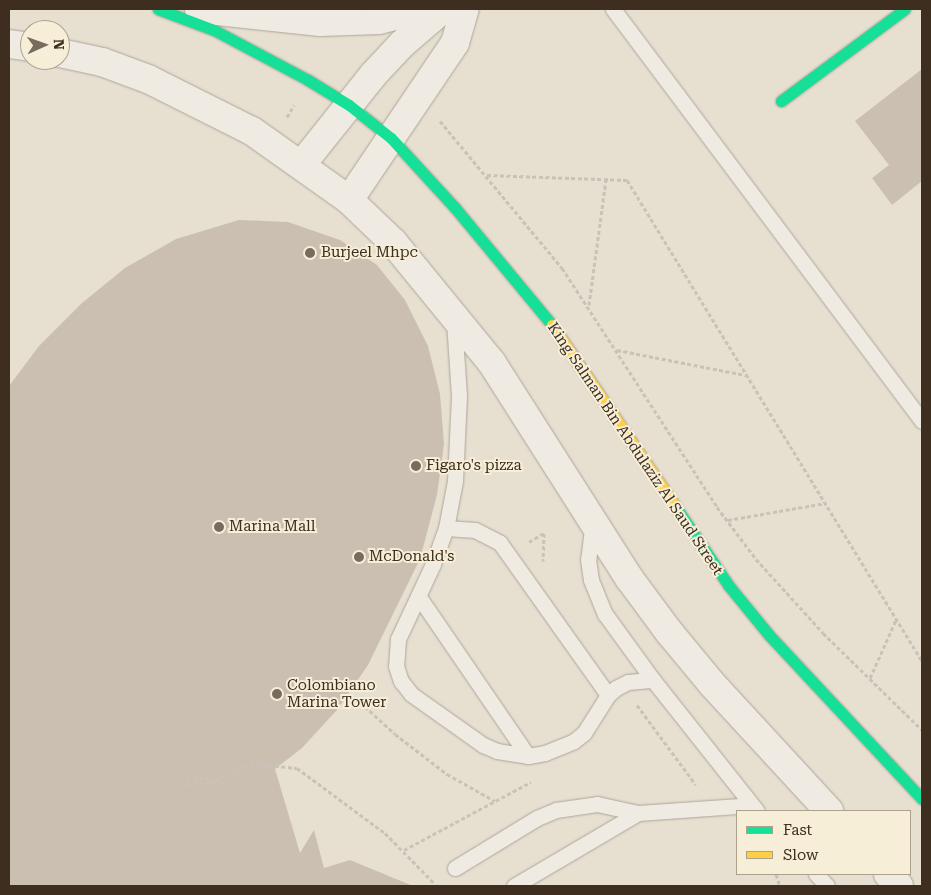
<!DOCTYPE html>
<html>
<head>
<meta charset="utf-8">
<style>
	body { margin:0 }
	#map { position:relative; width:931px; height:895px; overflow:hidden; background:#e7e0d1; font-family:"Roboto Serif",serif }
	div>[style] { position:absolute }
	.building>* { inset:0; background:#cbbfb2 }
	.path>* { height:3px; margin-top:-1.5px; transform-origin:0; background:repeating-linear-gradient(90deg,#c8c2b9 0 4px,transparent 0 6.5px) }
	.roads { filter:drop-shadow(0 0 1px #ada599) drop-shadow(0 0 1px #ada599) }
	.lane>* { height:15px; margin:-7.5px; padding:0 7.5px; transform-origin:7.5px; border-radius:7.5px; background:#efebe3 }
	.street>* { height:28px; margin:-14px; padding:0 14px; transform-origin:14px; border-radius:14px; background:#efebe3 }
	.fast>* { height:11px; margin:-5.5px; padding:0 5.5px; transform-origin:5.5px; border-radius:5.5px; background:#16e098 }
	.slow>* { height:11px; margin:-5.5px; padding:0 5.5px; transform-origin:5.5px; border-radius:5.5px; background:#ffcf43 }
	.dots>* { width:14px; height:14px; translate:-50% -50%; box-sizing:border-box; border:2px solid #f7eed8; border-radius:50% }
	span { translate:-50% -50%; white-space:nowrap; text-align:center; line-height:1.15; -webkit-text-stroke:4px #f7eed8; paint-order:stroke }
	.poi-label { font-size:15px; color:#3d2e20 }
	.left { translate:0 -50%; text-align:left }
	.street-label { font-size:15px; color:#3d2e20 }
	.frame { position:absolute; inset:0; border:10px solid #3d2e20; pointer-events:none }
	.legend { position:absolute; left:736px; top:810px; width:175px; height:65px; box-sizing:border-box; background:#f7eed8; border:1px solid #ada18e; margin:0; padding:6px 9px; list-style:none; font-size:15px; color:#3d2e20 }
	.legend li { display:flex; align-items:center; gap:10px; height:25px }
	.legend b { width:25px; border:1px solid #ada18e }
	.north { position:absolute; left:20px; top:20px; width:50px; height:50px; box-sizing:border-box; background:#f7eed8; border:1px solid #ada18e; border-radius:50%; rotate:88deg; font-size:14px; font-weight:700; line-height:20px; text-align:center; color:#3d2e20 }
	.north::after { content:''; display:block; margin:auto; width:18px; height:22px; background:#786c5e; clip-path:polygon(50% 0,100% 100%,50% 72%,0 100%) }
</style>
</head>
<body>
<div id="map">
	<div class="building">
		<i style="clip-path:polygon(922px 69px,922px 181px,892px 205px,872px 178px,889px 165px,855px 121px)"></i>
		<i style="clip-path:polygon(239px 220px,288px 222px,340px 240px,377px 265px,405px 300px,428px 346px,440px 394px,444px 444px,437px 495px,420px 559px,368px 665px,337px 710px,302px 748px,275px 769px,300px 853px,314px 830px,324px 868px,350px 860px,413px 886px,9px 886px,9px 386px,39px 346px,82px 303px,125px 268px,176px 239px)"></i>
	</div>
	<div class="path">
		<i style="left:287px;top:117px;width:14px;rotate:-60deg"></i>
		<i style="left:440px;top:121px;width:191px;rotate:50.3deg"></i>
		<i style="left:562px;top:268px;width:285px;rotate:57deg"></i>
		<i style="left:717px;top:507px;width:65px;rotate:53.1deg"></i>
		<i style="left:756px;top:559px;width:100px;rotate:47.8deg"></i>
		<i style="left:823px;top:633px;width:139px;rotate:44.4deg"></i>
		<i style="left:487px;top:175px;width:140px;rotate:2deg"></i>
		<i style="left:627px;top:180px;width:564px;rotate:58.48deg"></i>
		<i style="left:589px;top:305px;width:127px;rotate:-82.3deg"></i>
		<i style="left:617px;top:350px;width:131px;rotate:11deg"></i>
		<i style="left:728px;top:520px;width:98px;rotate:-9.9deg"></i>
		<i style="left:529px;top:542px;width:17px;rotate:-31deg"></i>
		<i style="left:544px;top:533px;width:28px;rotate:92deg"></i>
		<i style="left:870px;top:678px;width:64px;rotate:-65.9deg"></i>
		<i style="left:360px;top:702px;width:47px;rotate:42.4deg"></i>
		<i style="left:395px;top:734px;width:66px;rotate:37.6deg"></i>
		<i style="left:447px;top:774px;width:55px;rotate:29.4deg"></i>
		<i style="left:637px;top:705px;width:99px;rotate:53.6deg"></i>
		<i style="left:180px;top:778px;width:34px;rotate:2deg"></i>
		<i style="left:181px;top:785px;width:28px;rotate:-4deg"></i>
		<i style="left:209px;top:783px;width:38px;rotate:-25deg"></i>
		<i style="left:244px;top:767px;width:18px;rotate:-9deg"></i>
		<i style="left:262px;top:764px;width:35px;rotate:7deg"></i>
		<i style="left:297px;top:768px;width:109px;rotate:36.5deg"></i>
		<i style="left:385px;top:833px;width:69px;rotate:45.6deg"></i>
		<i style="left:404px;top:850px;width:144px;rotate:-28.2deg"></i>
		<i style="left:776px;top:874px;width:13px;rotate:72deg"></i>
	</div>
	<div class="roads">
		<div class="lane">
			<i style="left:613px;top:9px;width:515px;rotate:53.13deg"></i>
			<i style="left:454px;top:321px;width:75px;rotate:86.2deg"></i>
			<i style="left:459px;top:396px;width:85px;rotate:92.7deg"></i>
			<i style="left:455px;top:481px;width:48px;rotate:100.8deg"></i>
			<i style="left:446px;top:528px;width:38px;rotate:110deg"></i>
			<i style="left:433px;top:564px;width:83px;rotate:115deg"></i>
			<i style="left:398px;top:639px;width:27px;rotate:94deg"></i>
			<i style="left:396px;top:666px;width:16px;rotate:72deg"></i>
			<i style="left:401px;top:681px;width:16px;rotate:52deg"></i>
			<i style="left:411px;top:694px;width:88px;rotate:35.3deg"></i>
			<i style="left:483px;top:745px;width:15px;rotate:23deg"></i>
			<i style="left:497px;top:751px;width:31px;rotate:9deg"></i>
			<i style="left:528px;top:756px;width:17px;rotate:-10deg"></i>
			<i style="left:545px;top:753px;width:31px;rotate:-22deg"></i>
			<i style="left:574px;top:741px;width:13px;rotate:-39deg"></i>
			<i style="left:584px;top:733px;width:45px;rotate:-57.7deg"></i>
			<i style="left:608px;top:695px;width:11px;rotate:-41deg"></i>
			<i style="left:616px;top:688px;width:13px;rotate:-27deg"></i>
			<i style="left:628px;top:682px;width:25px;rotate:-5deg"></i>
			<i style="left:593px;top:521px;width:38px;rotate:97deg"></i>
			<i style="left:588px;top:559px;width:21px;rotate:82deg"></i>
			<i style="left:591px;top:580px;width:37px;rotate:68deg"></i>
			<i style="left:605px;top:614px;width:82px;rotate:54deg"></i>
			<i style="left:653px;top:680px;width:167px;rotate:51.6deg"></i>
			<i style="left:446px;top:528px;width:29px;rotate:4deg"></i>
			<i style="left:475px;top:530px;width:28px;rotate:27deg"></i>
			<i style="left:500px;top:543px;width:186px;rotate:54.6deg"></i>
			<i style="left:419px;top:597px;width:193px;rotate:55.6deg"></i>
			<i style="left:455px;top:868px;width:96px;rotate:-31.4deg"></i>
			<i style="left:537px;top:818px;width:21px;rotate:-23deg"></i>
			<i style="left:556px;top:810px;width:41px;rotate:-8.3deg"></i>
			<i style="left:597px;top:804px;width:42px;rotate:12.4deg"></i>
			<i style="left:816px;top:874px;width:16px;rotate:47deg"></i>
			<i style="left:514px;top:886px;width:144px;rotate:-30.5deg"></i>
			<i style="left:638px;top:813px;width:113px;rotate:-4deg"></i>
		</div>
		<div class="street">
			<i style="left:199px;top:9px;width:122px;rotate:6.1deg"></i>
			<i style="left:320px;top:22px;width:59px;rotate:-1.9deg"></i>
			<i style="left:379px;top:20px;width:45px;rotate:-14deg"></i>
			<i style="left:9px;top:44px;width:21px;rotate:8deg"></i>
			<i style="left:60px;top:53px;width:43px;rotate:12.1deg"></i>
			<i style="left:102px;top:62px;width:49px;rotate:20.3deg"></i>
			<i style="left:148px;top:79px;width:116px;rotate:26.6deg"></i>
			<i style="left:252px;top:131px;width:119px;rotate:35.4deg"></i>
			<i style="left:349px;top:200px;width:61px;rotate:43.7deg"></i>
			<i style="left:393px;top:242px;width:156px;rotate:50.7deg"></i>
			<i style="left:492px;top:363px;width:255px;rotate:57.5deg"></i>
			<i style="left:629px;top:578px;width:67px;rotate:53.5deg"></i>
			<i style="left:669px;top:632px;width:67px;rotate:50.4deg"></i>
			<i style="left:712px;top:684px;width:173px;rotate:47.3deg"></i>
			<i style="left:302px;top:164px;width:114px;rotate:-51.4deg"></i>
			<i style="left:373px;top:75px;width:42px;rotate:-46.9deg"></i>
			<i style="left:402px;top:44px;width:54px;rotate:-40.5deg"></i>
			<i style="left:349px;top:200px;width:189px;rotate:-56deg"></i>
			<i style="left:455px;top:43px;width:35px;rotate:-74deg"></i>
			<i style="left:888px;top:874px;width:16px;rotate:47deg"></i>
		</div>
		<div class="fast">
			<i style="left:158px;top:9px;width:60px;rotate:20.6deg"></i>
			<i style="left:214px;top:30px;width:106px;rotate:28deg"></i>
			<i style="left:308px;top:80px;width:48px;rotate:31.4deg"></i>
			<i style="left:349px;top:105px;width:53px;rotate:38.2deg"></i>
			<i style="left:391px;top:138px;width:96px;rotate:47.5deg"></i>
			<i style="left:456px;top:209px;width:151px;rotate:50.4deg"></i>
			<i style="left:781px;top:101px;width:154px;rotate:-36.6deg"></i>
			<i style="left:675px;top:506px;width:97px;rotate:56deg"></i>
			<i style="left:729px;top:586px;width:63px;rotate:50.8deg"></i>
			<i style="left:769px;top:635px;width:224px;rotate:47deg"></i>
		</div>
		<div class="slow">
			<i style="left:552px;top:325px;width:219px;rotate:55.8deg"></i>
		</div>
	</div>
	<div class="dots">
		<i style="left:310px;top:253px;background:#786c5e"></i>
		<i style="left:416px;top:466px;background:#786c5e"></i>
		<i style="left:219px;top:527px;background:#786c5e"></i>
		<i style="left:359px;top:557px;background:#786c5e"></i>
		<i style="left:277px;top:694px;background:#786c5e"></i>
	</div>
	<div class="poi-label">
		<span class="left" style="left:321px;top:253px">Burjeel Mhpc</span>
		<span class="left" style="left:426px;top:466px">Figaro's pizza</span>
		<span class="left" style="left:229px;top:527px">Marina Mall</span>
		<span class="left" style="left:369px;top:557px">McDonald's</span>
		<span class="left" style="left:287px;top:694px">Colombiano<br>Marina Tower</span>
	</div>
	<div class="street-label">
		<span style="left:635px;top:449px;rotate:56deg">King Salman Bin Abdulaziz Al Saud Street</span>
	</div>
	<div class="frame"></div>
	<ul class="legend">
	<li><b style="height:6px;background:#16e098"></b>Fast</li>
	<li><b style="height:6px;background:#ffcf43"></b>Slow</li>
	</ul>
	<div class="north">N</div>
</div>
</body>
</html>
